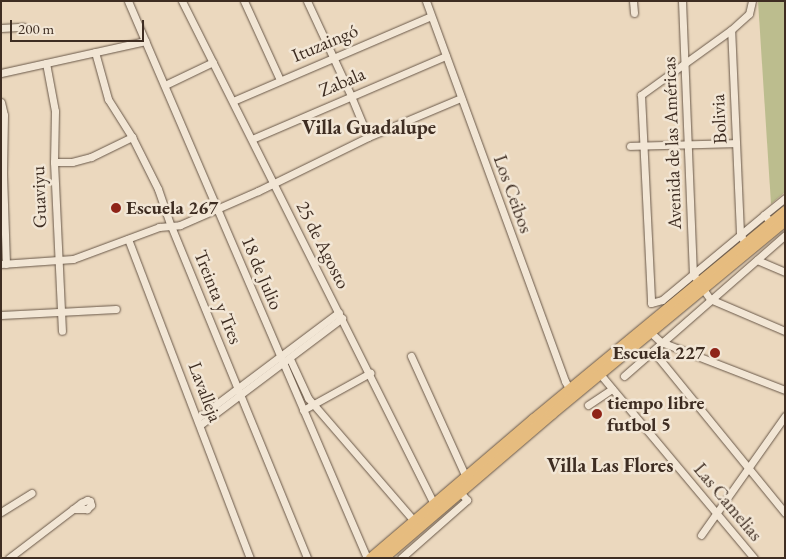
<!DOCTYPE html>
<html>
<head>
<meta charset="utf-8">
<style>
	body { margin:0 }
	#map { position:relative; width:786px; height:559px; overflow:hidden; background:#ebd8be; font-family:"EB Garamond",serif }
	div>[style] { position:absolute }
	.green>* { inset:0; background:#bcbd8e }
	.roads { filter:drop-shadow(0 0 1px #695849) drop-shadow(0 0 1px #695849) }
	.minor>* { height:7px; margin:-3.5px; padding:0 3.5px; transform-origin:3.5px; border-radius:3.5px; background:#f2e6d5 }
	.highway>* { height:10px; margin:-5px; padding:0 5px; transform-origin:5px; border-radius:5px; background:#e6bc7f }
	.dots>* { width:14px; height:14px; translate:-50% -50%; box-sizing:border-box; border:2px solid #f2e6d5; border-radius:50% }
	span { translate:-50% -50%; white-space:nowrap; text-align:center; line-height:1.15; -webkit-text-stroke:5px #f2e6d5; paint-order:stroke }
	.street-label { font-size:19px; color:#3e2d22 }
	.poi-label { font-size:19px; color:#3e2d22; font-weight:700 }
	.left { translate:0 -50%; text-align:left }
	.right { translate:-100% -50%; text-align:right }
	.neighbourhood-label { font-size:20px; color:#3e2d22; font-weight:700 }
	.frame { position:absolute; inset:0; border:2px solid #3e2d22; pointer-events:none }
	.scale { position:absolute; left:10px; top:20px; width:134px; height:22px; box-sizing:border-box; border:2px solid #3e2d22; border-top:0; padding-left:6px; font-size:15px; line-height:18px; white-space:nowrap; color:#3e2d22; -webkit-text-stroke:4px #f2e6d5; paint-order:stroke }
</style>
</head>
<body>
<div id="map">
	<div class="green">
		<i style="clip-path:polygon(758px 1px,785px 1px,785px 192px,771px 204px)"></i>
	</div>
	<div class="roads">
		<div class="minor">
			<i style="left:128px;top:1px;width:606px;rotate:66.78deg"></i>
			<i style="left:182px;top:1px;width:563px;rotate:63.39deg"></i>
			<i style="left:244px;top:1px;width:87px;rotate:65.5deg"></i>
			<i style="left:307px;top:1px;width:105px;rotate:65.1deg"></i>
			<i style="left:351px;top:96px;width:44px;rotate:67.5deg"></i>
			<i style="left:426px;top:1px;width:405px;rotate:69.9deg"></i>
			<i style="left:565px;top:381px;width:13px;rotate:61deg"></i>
			<i style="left:633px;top:1px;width:12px;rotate:85deg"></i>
			<i style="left:682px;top:1px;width:272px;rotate:87.7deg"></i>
			<i style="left:693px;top:273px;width:10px;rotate:61deg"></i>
			<i style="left:1px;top:28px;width:22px;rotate:-3deg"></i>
			<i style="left:731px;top:30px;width:111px;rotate:144.2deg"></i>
			<i style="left:641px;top:95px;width:208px;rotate:87.2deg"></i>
			<i style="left:651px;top:303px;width:11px;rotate:-15deg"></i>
			<i style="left:662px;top:300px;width:133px;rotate:-39.8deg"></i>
			<i style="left:764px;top:215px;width:10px;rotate:45deg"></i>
			<i style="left:95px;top:52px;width:49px;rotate:74.5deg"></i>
			<i style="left:108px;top:99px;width:45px;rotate:57.7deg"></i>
			<i style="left:132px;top:137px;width:58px;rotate:63.4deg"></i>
			<i style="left:158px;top:189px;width:39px;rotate:71deg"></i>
			<i style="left:171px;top:226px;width:359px;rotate:67.7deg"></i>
			<i style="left:46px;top:63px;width:49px;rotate:79.4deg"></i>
			<i style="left:55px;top:111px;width:51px;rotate:91.1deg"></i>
			<i style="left:54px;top:162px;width:169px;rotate:87.3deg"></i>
			<i style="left:1px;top:73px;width:148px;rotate:-12.5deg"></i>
			<i style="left:165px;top:85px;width:53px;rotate:-25.6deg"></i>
			<i style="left:233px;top:101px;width:215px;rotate:-23.2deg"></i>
			<i style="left:1px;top:102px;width:13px;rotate:77deg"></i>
			<i style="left:4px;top:115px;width:59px;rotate:91deg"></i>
			<i style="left:3px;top:174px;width:90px;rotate:88.1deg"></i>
			<i style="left:252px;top:139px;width:211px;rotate:-23.2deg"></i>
			<i style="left:630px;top:146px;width:106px;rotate:-1.6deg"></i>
			<i style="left:54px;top:162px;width:18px"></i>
			<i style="left:72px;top:162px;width:20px;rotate:-15deg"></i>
			<i style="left:91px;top:157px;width:46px;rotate:-26deg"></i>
			<i style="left:764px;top:215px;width:27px;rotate:-39deg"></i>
			<i style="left:128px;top:239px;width:342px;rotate:69.1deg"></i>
			<i style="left:745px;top:244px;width:12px;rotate:-114deg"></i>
			<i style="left:740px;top:233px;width:203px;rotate:-92.5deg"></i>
			<i style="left:731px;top:30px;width:24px;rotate:-42deg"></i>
			<i style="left:749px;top:14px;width:13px;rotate:-77deg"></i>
			<i style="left:757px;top:260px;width:30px;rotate:23deg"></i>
			<i style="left:1px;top:264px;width:72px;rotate:-4deg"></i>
			<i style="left:73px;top:259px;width:92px;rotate:-20.4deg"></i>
			<i style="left:159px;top:227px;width:21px;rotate:-5deg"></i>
			<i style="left:180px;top:225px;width:85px;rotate:-23.6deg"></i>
			<i style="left:258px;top:191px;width:123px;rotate:-26.1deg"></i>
			<i style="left:368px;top:137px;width:101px;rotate:-22.8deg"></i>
			<i style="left:703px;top:289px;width:12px;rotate:55deg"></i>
			<i style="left:710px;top:299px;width:82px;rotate:23.1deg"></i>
			<i style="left:1px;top:315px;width:115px;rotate:-3deg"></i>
			<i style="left:649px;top:331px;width:16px;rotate:43deg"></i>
			<i style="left:661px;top:342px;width:133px;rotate:21.2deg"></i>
			<i style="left:653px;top:351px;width:209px;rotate:50.8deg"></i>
			<i style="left:411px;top:356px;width:133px;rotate:65.6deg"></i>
			<i style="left:290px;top:359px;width:43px;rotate:65.2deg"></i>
			<i style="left:308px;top:398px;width:162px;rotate:49.2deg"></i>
			<i style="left:600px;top:374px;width:240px;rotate:50.1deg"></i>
			<i style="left:624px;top:376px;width:214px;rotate:-41.2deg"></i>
			<i style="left:588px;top:405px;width:29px;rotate:-34deg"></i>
			<i style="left:303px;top:410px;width:77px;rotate:-28.9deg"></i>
			<i style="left:198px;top:418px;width:176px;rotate:-36.9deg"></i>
			<i style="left:200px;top:425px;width:178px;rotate:-37deg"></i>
			<i style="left:1px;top:512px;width:36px;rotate:-32deg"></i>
			<i style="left:701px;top:535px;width:146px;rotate:-54.8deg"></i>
			<i style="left:9px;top:558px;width:91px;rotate:-37.4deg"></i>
			<i style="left:81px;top:503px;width:7px;rotate:-27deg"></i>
			<i style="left:87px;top:500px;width:3px;rotate:18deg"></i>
			<i style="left:90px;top:501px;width:4px;rotate:76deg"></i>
			<i style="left:91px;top:505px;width:6px;rotate:135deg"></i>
			<i style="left:87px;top:509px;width:14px;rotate:180deg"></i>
			<i style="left:401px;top:558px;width:88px;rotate:-41.3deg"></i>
			<i style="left:467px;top:500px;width:11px;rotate:-131deg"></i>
		</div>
		<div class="highway">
			<i style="left:371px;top:558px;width:214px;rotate:-40.5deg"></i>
			<i style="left:534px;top:419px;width:326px;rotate:-39.6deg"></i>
			<i style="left:384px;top:558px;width:221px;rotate:-40.6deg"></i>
			<i style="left:552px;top:414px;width:303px;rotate:-39.6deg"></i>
		</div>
	</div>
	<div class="dots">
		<i style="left:116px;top:208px;background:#8f2418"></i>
		<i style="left:715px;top:353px;background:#8f2418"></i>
		<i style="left:597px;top:414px;background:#8f2418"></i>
	</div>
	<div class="street-label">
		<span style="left:325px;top:43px;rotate:-23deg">Ituzaingó</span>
		<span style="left:342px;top:82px;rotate:-23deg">Zabala</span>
		<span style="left:719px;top:119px;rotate:-93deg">Bolivia</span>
		<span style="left:672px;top:143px;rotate:-92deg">Avenida de las Américas</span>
		<span style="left:513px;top:194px;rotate:70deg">Los Ceibos</span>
		<span style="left:39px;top:197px;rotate:-92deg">Guaviyu</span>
		<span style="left:323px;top:245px;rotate:63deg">25 de Agosto</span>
		<span style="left:262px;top:273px;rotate:67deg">18 de Julio</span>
		<span style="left:218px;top:297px;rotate:68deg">Treinta y Tres</span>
		<span style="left:205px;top:392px;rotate:69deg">Lavalleja</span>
		<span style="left:728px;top:502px;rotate:50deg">Las Camelias</span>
	</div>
	<div class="poi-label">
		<span class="left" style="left:126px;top:208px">Escuela 267</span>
		<span class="right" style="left:705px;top:353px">Escuela 227</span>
		<span class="left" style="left:607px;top:414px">tiempo libre<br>futbol 5</span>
	</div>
	<div class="neighbourhood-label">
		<span style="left:369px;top:127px">Villa Guadalupe</span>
		<span style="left:610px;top:465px">Villa Las Flores</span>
	</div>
	<div class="frame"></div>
	<div class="scale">200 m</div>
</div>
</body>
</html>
